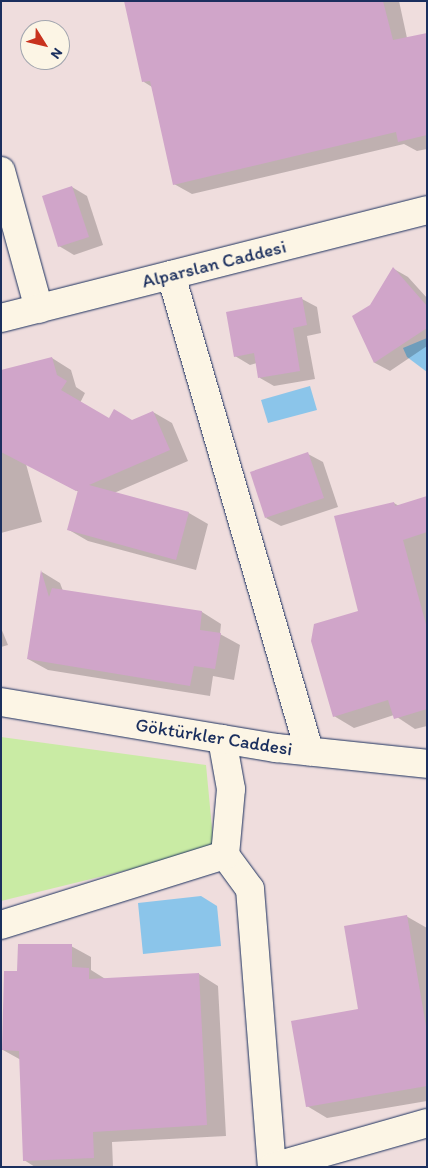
<!DOCTYPE html>
<html>
<head>
<meta charset="utf-8">
<style>
	body { margin:0 }
	#map { position:relative; width:428px; height:1168px; overflow:hidden; background:#efdddd; font-family:Itim,sans-serif }
	div>[style] { position:absolute }
	.green>* { inset:0; background:#c9eba4 }
	.water>* { inset:0; background:#8bc5ea }
	.shadow>* { inset:0; background:#0003 }
	.building>* { inset:0; background:#d0a5c9 }
	.roads { filter:drop-shadow(0 0 1px #1b2f5e) drop-shadow(0 0 1px #1b2f5e) }
	.minor>* { height:28px; margin:-14px; padding:0 14px; transform-origin:14px; border-radius:14px; background:#fcf5e5 }
	.tertiary>* { height:28px; margin:-14px; padding:0 14px; transform-origin:14px; border-radius:14px; background:#fcf5e5 }
	span { translate:-50% -50%; white-space:nowrap; text-align:center; line-height:1.15; -webkit-text-stroke:4px #fcf5e5; paint-order:stroke }
	.street-label { font-size:19px; color:#1b2f5e }
	.frame { position:absolute; inset:0; border:2px solid #1b2f5e; pointer-events:none }
	.north { position:absolute; left:20px; top:20px; width:50px; height:50px; box-sizing:border-box; background:#fcf5e5; border:1px solid #a2a6af; border-radius:50%; rotate:126deg; font-size:14px; font-weight:700; line-height:20px; text-align:center; color:#1b2f5e }
	.north::after { content:''; display:block; margin:auto; width:18px; height:22px; background:#c8321e; clip-path:polygon(50% 0,100% 100%,50% 72%,0 100%) }
</style>
</head>
<body>
<div id="map">
	<div class="green">
		<i style="clip-path:polygon(1px 737px,206px 765px,214px 849px,1px 901px)"></i>
	</div>
	<div class="water">
		<i style="clip-path:polygon(427px 338px,427px 372px,407px 357px,403px 348px)"></i>
		<i style="clip-path:polygon(310px 386px,317px 410px,268px 423px,261px 400px)"></i>
		<i style="clip-path:polygon(201px 896px,217px 906px,221px 946px,143px 954px,138px 903px)"></i>
	</div>
	<div class="shadow">
		<i style="clip-path:polygon(125px 1px,399px 1px,407px 38px,427px 36px,427px 149px,417px 151px,404px 144px,192px 194px,174px 184px,152px 87px,144px 82px)"></i>
		<i style="clip-path:polygon(72px 187px,87px 196px,103px 245px,74px 255px,59px 246px)"></i>
		<i style="clip-path:polygon(394px 269px,408px 277px,427px 298px,427px 346px,390px 371px,375px 363px,354px 316px,371px 306px)"></i>
		<i style="clip-path:polygon(302px 299px,317px 307px,321px 333px,307px 336px,315px 379px,274px 386px,260px 378px,257px 363px,250px 365px,235px 356px)"></i>
		<i style="clip-path:polygon(52px 358px,71px 370px,76px 387px,85px 393px,80px 403px,109px 420px,132px 421px,153px 412px,172px 423px,188px 461px,114px 493px,189px 513px,208px 524px,196px 570px,88px 541px,69px 530px,79px 492px,26px 464px,42px 522px,1px 533px,1px 429px)"></i>
		<i style="clip-path:polygon(308px 454px,323px 462px,338px 507px,281px 526px,266px 518px)"></i>
		<i style="clip-path:polygon(427px 497px,427px 726px,415px 729px,394px 715px,354px 728px,334px 716px,359px 612px,394px 503px,399px 506px)"></i>
		<i style="clip-path:polygon(42px 572px,60px 583px,63px 591px,202px 612px,221px 624px,220px 634px,240px 645px,234px 680px,213px 676px,210px 696px,48px 670px,28px 659px)"></i>
		<i style="clip-path:polygon(1px 628px,8px 645px,1px 647px)"></i>
		<i style="clip-path:polygon(406px 916px,427px 928px,427px 1101px,327px 1118px,307px 1106px,360px 1010px)"></i>
		<i style="clip-path:polygon(71px 946px,91px 957px,91px 970px,107px 980px,199px 974px,218px 986px,226px 1136px,112px 1142px,113px 1167px,35px 1167px,24px 1160px,21px 1060px,3px 1050px,18px 972px)"></i>
	</div>
	<div class="building">
		<i style="clip-path:polygon(124px 1px,383px 1px,393px 40px,427px 33px,427px 135px,398px 142px,396px 132px,173px 185px,150px 81px,142px 82px)"></i>
		<i style="clip-path:polygon(72px 186px,89px 237px,58px 247px,42px 196px)"></i>
		<i style="clip-path:polygon(393px 267px,427px 306px,427px 328px,374px 363px,352px 316px,370px 305px)"></i>
		<i style="clip-path:polygon(302px 297px,307px 325px,293px 328px,300px 371px,258px 378px,254px 353px,234px 357px,226px 312px)"></i>
		<i style="clip-path:polygon(52px 357px,57px 375px,67px 381px,61px 390px,109px 418px,114px 409px,132px 420px,153px 411px,170px 450px,89px 485px,189px 512px,176px 560px,67px 530px,78px 490px,76px 491px,1px 452px,1px 370px)"></i>
		<i style="clip-path:polygon(308px 452px,324px 498px,265px 518px,250px 472px)"></i>
		<i style="clip-path:polygon(427px 496px,427px 532px,403px 540px,427px 628px,427px 709px,394px 719px,388px 700px,333px 717px,311px 641px,314px 624px,358px 611px,334px 516px,394px 502px,395px 506px)"></i>
		<i style="clip-path:polygon(41px 570px,49px 597px,52px 588px,202px 611px,200px 630px,221px 633px,215px 669px,194px 666px,190px 686px,27px 659px)"></i>
		<i style="clip-path:polygon(407px 915px,427px 1032px,427px 1086px,306px 1107px,291px 1021px,358px 1009px,344px 926px)"></i>
		<i style="clip-path:polygon(18px 944px,72px 944px,72px 967px,89px 968px,89px 979px,199px 973px,207px 1125px,93px 1132px,94px 1158px,23px 1161px,19px 1051px,2px 1050px,4px 971px,17px 971px)"></i>
	</div>
	<div class="roads">
		<div class="minor">
			<i style="left:1px;top:171px;width:143px;rotate:74.6deg"></i>
			<i style="left:171px;top:275px;width:496px;rotate:73.8deg"></i>
			<i style="left:225px;top:855px;width:42px;rotate:53.7deg"></i>
			<i style="left:250px;top:889px;width:279px;rotate:85.5deg"></i>
			<i style="left:1px;top:925px;width:235px;rotate:-17.4deg"></i>
			<i style="left:225px;top:855px;width:66px;rotate:-84.8deg"></i>
			<i style="left:231px;top:789px;width:51px;rotate:-100.2deg"></i>
			<i style="left:273px;top:1167px;width:160px;rotate:-15.9deg"></i>
		</div>
		<div class="tertiary">
			<i style="left:1px;top:318px;width:439px;rotate:-14.2deg"></i>
			<i style="left:1px;top:702px;width:279px;rotate:9.5deg"></i>
			<i style="left:276px;top:748px;width:152px;rotate:6deg"></i>
		</div>
	</div>
	<div class="street-label">
		<span style="left:214px;top:264px;rotate:-14deg">Alparslan Caddesi</span>
		<span style="left:214px;top:737px;rotate:9deg">Göktürkler Caddesi</span>
	</div>
	<div class="frame"></div>
	<div class="north">N</div>
</div>
</body>
</html>
